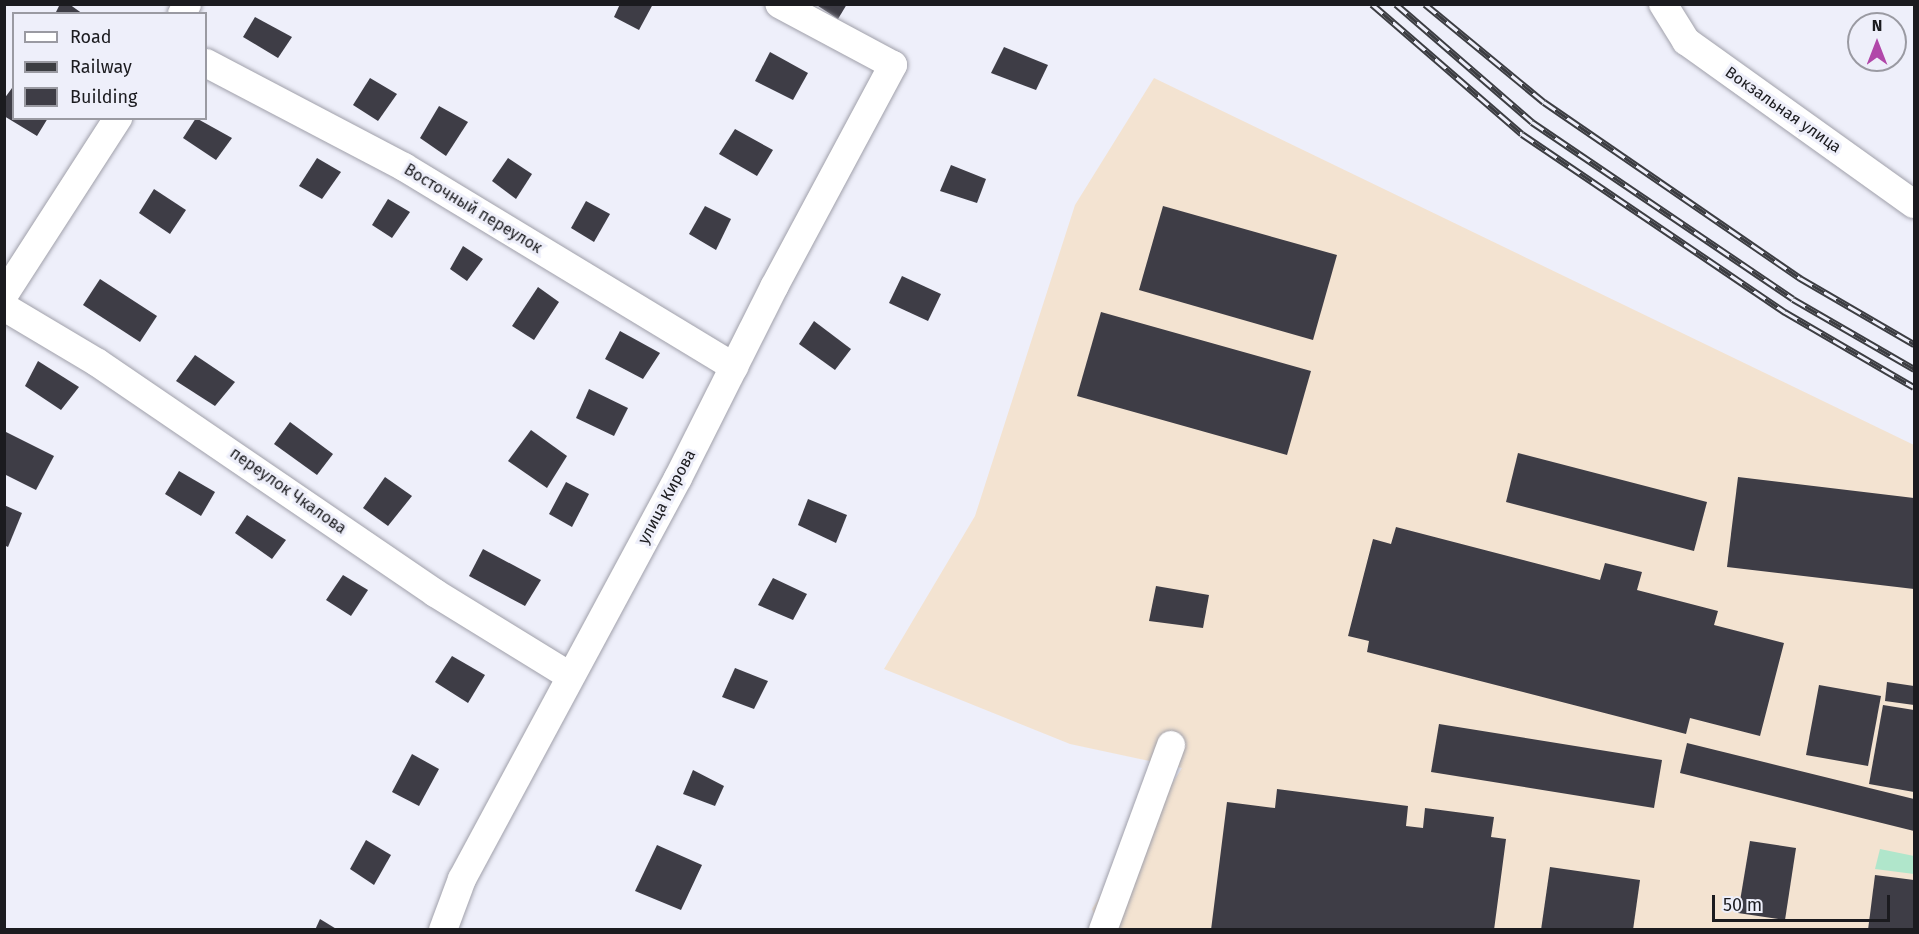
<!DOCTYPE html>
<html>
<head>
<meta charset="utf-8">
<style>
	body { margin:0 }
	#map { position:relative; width:1919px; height:934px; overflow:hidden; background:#eeeffa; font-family:"Fira Sans",sans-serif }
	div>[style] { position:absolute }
	.commercial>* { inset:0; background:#f3e3d1 }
	.green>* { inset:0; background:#b0e6cb }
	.building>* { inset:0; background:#3e3d46 }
	.roads { filter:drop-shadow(0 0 2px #a0a0aa) drop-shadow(0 0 2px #a0a0aa) }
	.minor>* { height:28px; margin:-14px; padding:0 14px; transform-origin:14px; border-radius:14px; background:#fff }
	.rail>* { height:7px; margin-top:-3.5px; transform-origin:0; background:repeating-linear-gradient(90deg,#eeeffa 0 14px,#3c3d42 0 28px); box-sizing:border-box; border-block:2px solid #3c3d42 }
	span { translate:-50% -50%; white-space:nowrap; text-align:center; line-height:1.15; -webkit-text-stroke:6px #eeeffa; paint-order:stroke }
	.street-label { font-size:16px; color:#1b1b1f }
	.frame { position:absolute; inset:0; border:6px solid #1b1b1f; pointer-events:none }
	.legend { position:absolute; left:12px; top:12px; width:195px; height:108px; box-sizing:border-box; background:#eeeffa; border:2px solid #9a9aa2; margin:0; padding:8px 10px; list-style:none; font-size:18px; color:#1b1b1f }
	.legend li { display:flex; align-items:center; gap:12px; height:30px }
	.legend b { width:30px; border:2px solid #9a9aa2 }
	.north { position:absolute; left:1847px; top:12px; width:60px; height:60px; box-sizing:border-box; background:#eeeffa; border:2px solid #9a9aa2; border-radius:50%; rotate:0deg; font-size:16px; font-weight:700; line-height:24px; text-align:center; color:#1b1b1f }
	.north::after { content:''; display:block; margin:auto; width:21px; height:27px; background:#b147a9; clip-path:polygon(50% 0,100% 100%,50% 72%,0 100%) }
	.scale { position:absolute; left:1712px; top:895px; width:178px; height:27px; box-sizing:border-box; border:3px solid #1b1b1f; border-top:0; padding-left:8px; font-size:18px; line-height:21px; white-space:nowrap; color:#1b1b1f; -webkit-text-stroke:4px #eeeffa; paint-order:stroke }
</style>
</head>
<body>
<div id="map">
	<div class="commercial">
		<i style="clip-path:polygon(1154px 78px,1914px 445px,1914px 929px,1100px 929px,1092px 909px,1182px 768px,1070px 744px,884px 669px,975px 516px,1075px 205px)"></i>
	</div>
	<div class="green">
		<i style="clip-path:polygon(1880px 849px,1914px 856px,1914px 874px,1875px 869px)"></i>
	</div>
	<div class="building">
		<i style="clip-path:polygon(60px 4px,69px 4px,83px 14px,55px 14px)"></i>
		<i style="clip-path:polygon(620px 4px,653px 4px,639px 30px,614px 17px)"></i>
		<i style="clip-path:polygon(815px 4px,847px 4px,838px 19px)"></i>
		<i style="clip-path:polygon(255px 17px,292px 37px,278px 58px,243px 37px)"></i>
		<i style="clip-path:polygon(1004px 47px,1048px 65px,1036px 90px,991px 73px)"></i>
		<i style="clip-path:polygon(770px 52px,808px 73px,793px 100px,755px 81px)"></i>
		<i style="clip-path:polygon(370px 78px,397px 94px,378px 121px,353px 105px)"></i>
		<i style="clip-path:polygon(12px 88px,14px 118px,48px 118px,37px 136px,4px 116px,4px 99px)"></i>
		<i style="clip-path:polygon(439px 106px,468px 122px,446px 156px,420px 138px)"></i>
		<i style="clip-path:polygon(196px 118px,232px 138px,216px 160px,183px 138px)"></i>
		<i style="clip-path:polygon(735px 129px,773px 150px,757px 176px,719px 154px)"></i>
		<i style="clip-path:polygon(317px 158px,341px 172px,322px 199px,299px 186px)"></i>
		<i style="clip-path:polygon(508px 158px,532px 174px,516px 199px,492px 181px)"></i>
		<i style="clip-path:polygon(951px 165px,986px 179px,977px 203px,940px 191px)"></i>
		<i style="clip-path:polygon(154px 189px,186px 210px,170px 234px,139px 213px)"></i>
		<i style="clip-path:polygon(388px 199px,410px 212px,392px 238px,372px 225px)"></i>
		<i style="clip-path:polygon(586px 201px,610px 214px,594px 242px,571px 228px)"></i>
		<i style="clip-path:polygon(705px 206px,731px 219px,716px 250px,689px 234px)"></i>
		<i style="clip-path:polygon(1163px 206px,1337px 255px,1313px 340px,1139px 290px)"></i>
		<i style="clip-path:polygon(463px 246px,483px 259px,467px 281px,450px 269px)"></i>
		<i style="clip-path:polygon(902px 276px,941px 294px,928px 321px,889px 303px)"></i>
		<i style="clip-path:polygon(100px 279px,157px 316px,140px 342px,83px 305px)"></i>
		<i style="clip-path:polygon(538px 287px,559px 302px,534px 340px,512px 326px)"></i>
		<i style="clip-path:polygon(1101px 312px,1311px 371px,1287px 455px,1077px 396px)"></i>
		<i style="clip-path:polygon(814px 321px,851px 349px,835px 370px,799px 344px)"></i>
		<i style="clip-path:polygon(620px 331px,660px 353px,643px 379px,605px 359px)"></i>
		<i style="clip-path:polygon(195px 355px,235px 382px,215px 406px,176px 381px)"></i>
		<i style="clip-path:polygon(38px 361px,79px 387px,61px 410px,25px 386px)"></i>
		<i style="clip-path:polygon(589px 389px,628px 408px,614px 436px,576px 418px)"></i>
		<i style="clip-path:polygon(290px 422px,333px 454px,317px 475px,274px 444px)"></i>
		<i style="clip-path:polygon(531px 430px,567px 456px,547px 488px,508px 461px)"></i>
		<i style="clip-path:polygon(4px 431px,54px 456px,36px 490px,4px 474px)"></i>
		<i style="clip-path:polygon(1518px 453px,1707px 502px,1694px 551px,1506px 502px)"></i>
		<i style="clip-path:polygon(179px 471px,215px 492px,201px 516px,165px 494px)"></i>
		<i style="clip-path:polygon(385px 477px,412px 496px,388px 526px,363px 508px)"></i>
		<i style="clip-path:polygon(1738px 477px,1914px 498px,1914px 589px,1727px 567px)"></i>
		<i style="clip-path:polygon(566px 482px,589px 494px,572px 527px,549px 514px)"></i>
		<i style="clip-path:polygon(808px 499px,847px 515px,836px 543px,798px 525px)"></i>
		<i style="clip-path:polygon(4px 505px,22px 513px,8px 547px,4px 545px)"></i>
		<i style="clip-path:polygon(247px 515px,286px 540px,272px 559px,235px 533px)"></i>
		<i style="clip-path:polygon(1396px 527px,1600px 580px,1605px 563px,1642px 572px,1637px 590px,1718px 611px,1714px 625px,1784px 643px,1760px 736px,1690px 718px,1686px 734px,1367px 652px,1369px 641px,1348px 636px,1373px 539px,1391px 544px)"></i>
		<i style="clip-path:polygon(483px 549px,541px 580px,525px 606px,469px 576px)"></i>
		<i style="clip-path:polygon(343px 575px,368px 590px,351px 616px,326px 600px)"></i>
		<i style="clip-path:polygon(773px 578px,807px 594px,793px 620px,758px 605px)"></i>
		<i style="clip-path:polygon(1156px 586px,1209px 595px,1203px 628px,1149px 621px)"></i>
		<i style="clip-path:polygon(452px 656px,485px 675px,468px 703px,435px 682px)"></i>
		<i style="clip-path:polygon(735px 668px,768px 681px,754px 709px,722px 697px)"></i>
		<i style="clip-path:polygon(1887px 682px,1914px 686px,1914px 705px,1885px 701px)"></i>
		<i style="clip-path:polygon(1819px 685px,1881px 696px,1868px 766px,1806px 755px)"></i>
		<i style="clip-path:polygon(1883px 705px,1914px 710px,1914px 792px,1869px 784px)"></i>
		<i style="clip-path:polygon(1439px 724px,1662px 760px,1654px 808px,1431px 772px)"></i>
		<i style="clip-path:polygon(1687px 743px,1914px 799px,1914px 831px,1680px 773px)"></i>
		<i style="clip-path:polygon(412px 754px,439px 769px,419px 806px,392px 792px)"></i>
		<i style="clip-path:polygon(693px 770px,724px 786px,715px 806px,683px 794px)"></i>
		<i style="clip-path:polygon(1277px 789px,1408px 806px,1406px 826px,1423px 828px,1425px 808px,1494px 817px,1491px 837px,1506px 839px,1494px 930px,1211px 930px,1227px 802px,1275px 808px)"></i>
		<i style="clip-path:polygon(366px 840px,391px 855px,374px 885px,350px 869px)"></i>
		<i style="clip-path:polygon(1750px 841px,1796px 848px,1785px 920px,1738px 913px)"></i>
		<i style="clip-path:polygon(657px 845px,702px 865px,681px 910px,635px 891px)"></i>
		<i style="clip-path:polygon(1550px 867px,1640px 880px,1633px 930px,1541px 930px)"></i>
		<i style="clip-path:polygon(1875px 875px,1914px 880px,1914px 930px,1868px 930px)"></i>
		<i style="clip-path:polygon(320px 919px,338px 930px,315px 930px)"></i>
	</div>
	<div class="roads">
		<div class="minor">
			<i style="left:1663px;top:4px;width:44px;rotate:58.1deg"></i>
			<i style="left:1686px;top:41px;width:280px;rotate:35.6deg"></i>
			<i style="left:182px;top:14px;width:11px;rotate:-63deg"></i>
			<i style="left:206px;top:63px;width:224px;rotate:27.7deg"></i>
			<i style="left:404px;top:167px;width:386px;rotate:31.2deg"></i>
			<i style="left:4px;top:295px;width:211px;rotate:-57.2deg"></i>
			<i style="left:4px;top:307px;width:109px;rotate:30.8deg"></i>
			<i style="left:98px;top:363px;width:408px;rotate:34.3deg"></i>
			<i style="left:435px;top:593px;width:158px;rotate:31.6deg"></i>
			<i style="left:443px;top:930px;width:54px;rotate:-69.6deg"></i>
			<i style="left:462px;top:879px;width:455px;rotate:-61.7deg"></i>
			<i style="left:678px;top:478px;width:214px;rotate:-63.3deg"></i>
			<i style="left:774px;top:287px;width:252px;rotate:-61.8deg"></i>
			<i style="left:893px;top:65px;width:129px;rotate:-151.8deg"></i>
			<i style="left:1103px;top:930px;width:197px;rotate:-69.8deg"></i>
		</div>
	</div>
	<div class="rail">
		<i style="left:1372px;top:4px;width:198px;rotate:40.9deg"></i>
		<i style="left:1522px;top:134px;width:318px;rotate:34.1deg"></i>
		<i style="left:1785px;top:312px;width:149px;rotate:30.2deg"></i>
		<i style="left:1396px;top:4px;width:180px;rotate:40.9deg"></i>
		<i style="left:1532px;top:122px;width:315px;rotate:34.1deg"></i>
		<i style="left:1793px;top:299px;width:140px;rotate:30deg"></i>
		<i style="left:1425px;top:4px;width:154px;rotate:39.5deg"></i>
		<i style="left:1544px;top:102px;width:311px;rotate:34.5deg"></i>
		<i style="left:1800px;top:278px;width:132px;rotate:30.1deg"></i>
	</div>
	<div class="street-label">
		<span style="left:1783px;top:110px;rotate:35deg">Вокзальная улица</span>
		<span style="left:473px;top:209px;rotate:31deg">Восточный переулок</span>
		<span style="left:288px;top:491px;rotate:35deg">переулок Чкалова</span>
		<span style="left:667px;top:497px;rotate:-62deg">улица Кирова</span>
	</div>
	<div class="frame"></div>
	<ul class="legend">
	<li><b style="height:8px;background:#fff"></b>Road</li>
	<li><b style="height:8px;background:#3c3d42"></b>Railway</li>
	<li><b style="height:16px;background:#3e3d46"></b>Building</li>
	</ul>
	<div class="north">N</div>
	<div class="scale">50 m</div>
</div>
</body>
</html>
